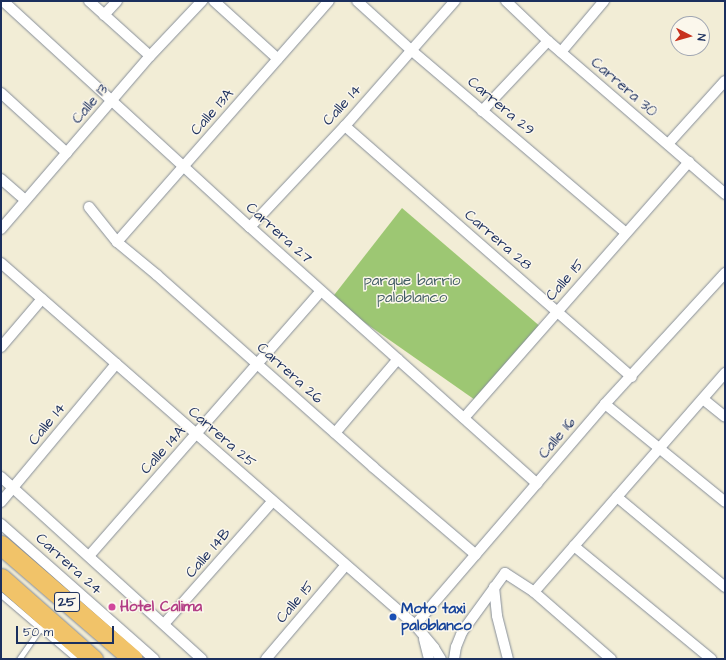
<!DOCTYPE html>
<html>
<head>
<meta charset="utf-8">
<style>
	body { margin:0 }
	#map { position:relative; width:726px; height:660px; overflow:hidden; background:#f2edd6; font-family:"Architects Daughter",sans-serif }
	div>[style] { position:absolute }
	.green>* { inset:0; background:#9dc773 }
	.roads { filter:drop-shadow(0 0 1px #868e9a) drop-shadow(0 0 1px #868e9a) }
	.lane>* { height:5px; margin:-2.5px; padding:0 2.5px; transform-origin:2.5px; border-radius:2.5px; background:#fff }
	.street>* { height:10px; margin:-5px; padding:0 5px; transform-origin:5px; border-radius:5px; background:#fff }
	.highway>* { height:19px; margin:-9.5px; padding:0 9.5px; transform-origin:9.5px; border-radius:9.5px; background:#f1c369 }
	.dots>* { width:11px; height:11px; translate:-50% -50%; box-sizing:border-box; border:2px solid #fbf7ec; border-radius:50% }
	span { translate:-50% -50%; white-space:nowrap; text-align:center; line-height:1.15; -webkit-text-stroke:3px #fbf7ec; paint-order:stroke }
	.shield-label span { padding:1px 3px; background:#fbf7ec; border:1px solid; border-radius:3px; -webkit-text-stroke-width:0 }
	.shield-label { font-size:14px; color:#1b2f5e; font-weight:700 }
	.street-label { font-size:15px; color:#1b2f5e }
	.park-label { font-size:15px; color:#425d64 }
	.hotel-label { font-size:15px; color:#b23c85; font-weight:700 }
	.left { translate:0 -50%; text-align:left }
	.transit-label { font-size:15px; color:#164399; font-weight:700 }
	.frame { position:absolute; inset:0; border:2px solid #1b2f5e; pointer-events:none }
	.north { position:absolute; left:670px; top:16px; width:40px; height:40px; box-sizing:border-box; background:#fbf7ec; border:1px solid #a1a7b3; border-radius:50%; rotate:96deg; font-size:11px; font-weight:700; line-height:16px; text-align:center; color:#1b2f5e }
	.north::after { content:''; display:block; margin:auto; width:14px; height:18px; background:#c8321e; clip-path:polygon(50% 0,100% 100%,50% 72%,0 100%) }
	.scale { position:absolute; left:16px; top:626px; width:98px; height:18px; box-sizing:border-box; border:2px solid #1b2f5e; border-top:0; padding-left:5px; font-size:12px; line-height:14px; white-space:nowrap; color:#1b2f5e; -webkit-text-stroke:3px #fbf7ec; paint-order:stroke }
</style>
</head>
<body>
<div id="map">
	<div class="green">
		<i style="clip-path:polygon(402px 208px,542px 328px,478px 402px,331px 299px)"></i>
	</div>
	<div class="roads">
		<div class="lane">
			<i style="left:1px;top:595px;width:99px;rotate:40.5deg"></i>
			<i style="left:19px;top:659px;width:40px;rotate:-55.1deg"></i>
		</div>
		<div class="street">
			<i style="left:3px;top:1px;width:335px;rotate:42.5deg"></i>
			<i style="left:250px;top:227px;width:385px;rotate:41.8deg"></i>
			<i style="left:89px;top:1px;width:82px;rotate:42deg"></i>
			<i style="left:214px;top:1px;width:86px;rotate:42.2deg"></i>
			<i style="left:357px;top:1px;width:73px;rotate:42.2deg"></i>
			<i style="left:411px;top:50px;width:282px;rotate:40.4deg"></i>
			<i style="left:506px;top:1px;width:58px;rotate:43.6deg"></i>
			<i style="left:548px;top:41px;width:234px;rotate:40.8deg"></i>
			<i style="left:104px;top:15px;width:19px;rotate:-47deg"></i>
			<i style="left:561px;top:52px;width:67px;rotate:-49.9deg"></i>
			<i style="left:1px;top:93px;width:89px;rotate:42.3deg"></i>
			<i style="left:482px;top:111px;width:96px;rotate:-46.7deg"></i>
			<i style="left:345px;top:126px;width:381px;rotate:41.2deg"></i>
			<i style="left:668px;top:144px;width:85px;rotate:-47.9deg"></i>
			<i style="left:1px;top:179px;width:32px;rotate:41deg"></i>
			<i style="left:89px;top:207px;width:45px;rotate:51.3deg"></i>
			<i style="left:117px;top:242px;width:52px;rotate:39.5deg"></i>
			<i style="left:157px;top:275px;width:289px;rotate:41.6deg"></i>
			<i style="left:373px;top:467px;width:135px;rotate:40.5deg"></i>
			<i style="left:250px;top:227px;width:139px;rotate:-46.8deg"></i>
			<i style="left:345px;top:126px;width:167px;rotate:-48.7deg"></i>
			<i style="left:1px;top:229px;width:228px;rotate:-49.3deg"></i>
			<i style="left:150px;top:56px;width:76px;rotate:-46.6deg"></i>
			<i style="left:117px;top:242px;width:321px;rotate:-48.7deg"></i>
			<i style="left:1px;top:263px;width:550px;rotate:41.17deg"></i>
			<i style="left:415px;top:625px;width:30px;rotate:50deg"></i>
			<i style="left:434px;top:648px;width:13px;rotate:58deg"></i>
			<i style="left:1px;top:347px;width:63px;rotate:-49.5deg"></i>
			<i style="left:703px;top:399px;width:28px;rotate:39deg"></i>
			<i style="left:605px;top:404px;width:155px;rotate:39.2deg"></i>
			<i style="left:464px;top:418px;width:341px;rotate:-48.7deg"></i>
			<i style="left:335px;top:433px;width:97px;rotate:-49.6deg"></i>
			<i style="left:1px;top:477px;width:271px;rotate:42.2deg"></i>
			<i style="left:617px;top:497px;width:141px;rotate:39.8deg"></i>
			<i style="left:1px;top:502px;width:180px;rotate:-50.2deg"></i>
			<i style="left:1px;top:524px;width:204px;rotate:41.4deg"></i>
			<i style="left:574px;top:546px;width:178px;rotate:39.5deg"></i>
			<i style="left:89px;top:556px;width:352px;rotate:-48.8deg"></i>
			<i style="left:494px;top:587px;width:29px;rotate:84deg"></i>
			<i style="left:497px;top:616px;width:44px;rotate:75.7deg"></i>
			<i style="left:534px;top:592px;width:291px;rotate:-48.9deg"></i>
			<i style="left:164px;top:624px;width:164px;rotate:-48.5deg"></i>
			<i style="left:415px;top:625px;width:291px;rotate:-49.3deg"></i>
			<i style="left:605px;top:404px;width:178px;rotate:-47.5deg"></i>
			<i style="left:424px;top:639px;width:21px;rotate:76deg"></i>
			<i style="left:266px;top:659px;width:123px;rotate:-49.6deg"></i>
			<i style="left:454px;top:659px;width:12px;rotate:-81deg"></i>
			<i style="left:456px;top:647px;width:16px;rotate:-68deg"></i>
			<i style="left:462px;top:632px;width:73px;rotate:-53.9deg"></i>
			<i style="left:505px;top:573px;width:35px;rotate:33deg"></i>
			<i style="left:534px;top:592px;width:102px;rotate:41deg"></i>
		</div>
		<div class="highway">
			<i style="left:1px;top:545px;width:174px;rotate:40.8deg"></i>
			<i style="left:1px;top:578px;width:123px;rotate:41.4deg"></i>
		</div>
	</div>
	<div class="dots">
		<i style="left:112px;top:607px;background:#d1479c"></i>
		<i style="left:393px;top:617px;background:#1a4fb4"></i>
	</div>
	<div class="shield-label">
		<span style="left:67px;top:602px">25</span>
	</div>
	<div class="street-label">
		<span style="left:624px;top:87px;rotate:41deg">Carrera 30</span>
		<span style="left:90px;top:104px;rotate:-49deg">Calle 13</span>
		<span style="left:342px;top:105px;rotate:-48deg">Calle 14</span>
		<span style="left:501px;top:106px;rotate:40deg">Carrera 29</span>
		<span style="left:212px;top:112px;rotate:-49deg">Calle 13A</span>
		<span style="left:279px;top:233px;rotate:42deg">Carrera 27</span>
		<span style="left:498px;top:240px;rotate:41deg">Carrera 28</span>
		<span style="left:565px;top:280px;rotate:-49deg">Calle 15</span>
		<span style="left:290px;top:373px;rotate:42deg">Carrera 26</span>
		<span style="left:47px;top:424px;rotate:-51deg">Calle 14</span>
		<span style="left:222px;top:437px;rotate:41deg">Carrera 25</span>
		<span style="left:557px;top:438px;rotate:-50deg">Calle 16</span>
		<span style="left:163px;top:450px;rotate:-48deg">Calle 14A</span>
		<span style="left:208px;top:553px;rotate:-49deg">Calle 14B</span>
		<span style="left:69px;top:564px;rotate:42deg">Carrera 24</span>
		<span style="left:295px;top:602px;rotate:-50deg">Calle 15</span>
	</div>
	<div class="park-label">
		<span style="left:412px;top:289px">parque barrio<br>paloblanco</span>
	</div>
	<div class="hotel-label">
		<span class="left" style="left:120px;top:607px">Hotel Calima</span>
	</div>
	<div class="transit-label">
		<span class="left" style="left:401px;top:617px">Moto taxi<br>paloblanco</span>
	</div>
	<div class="frame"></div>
	<div class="north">N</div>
	<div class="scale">50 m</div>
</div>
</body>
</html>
